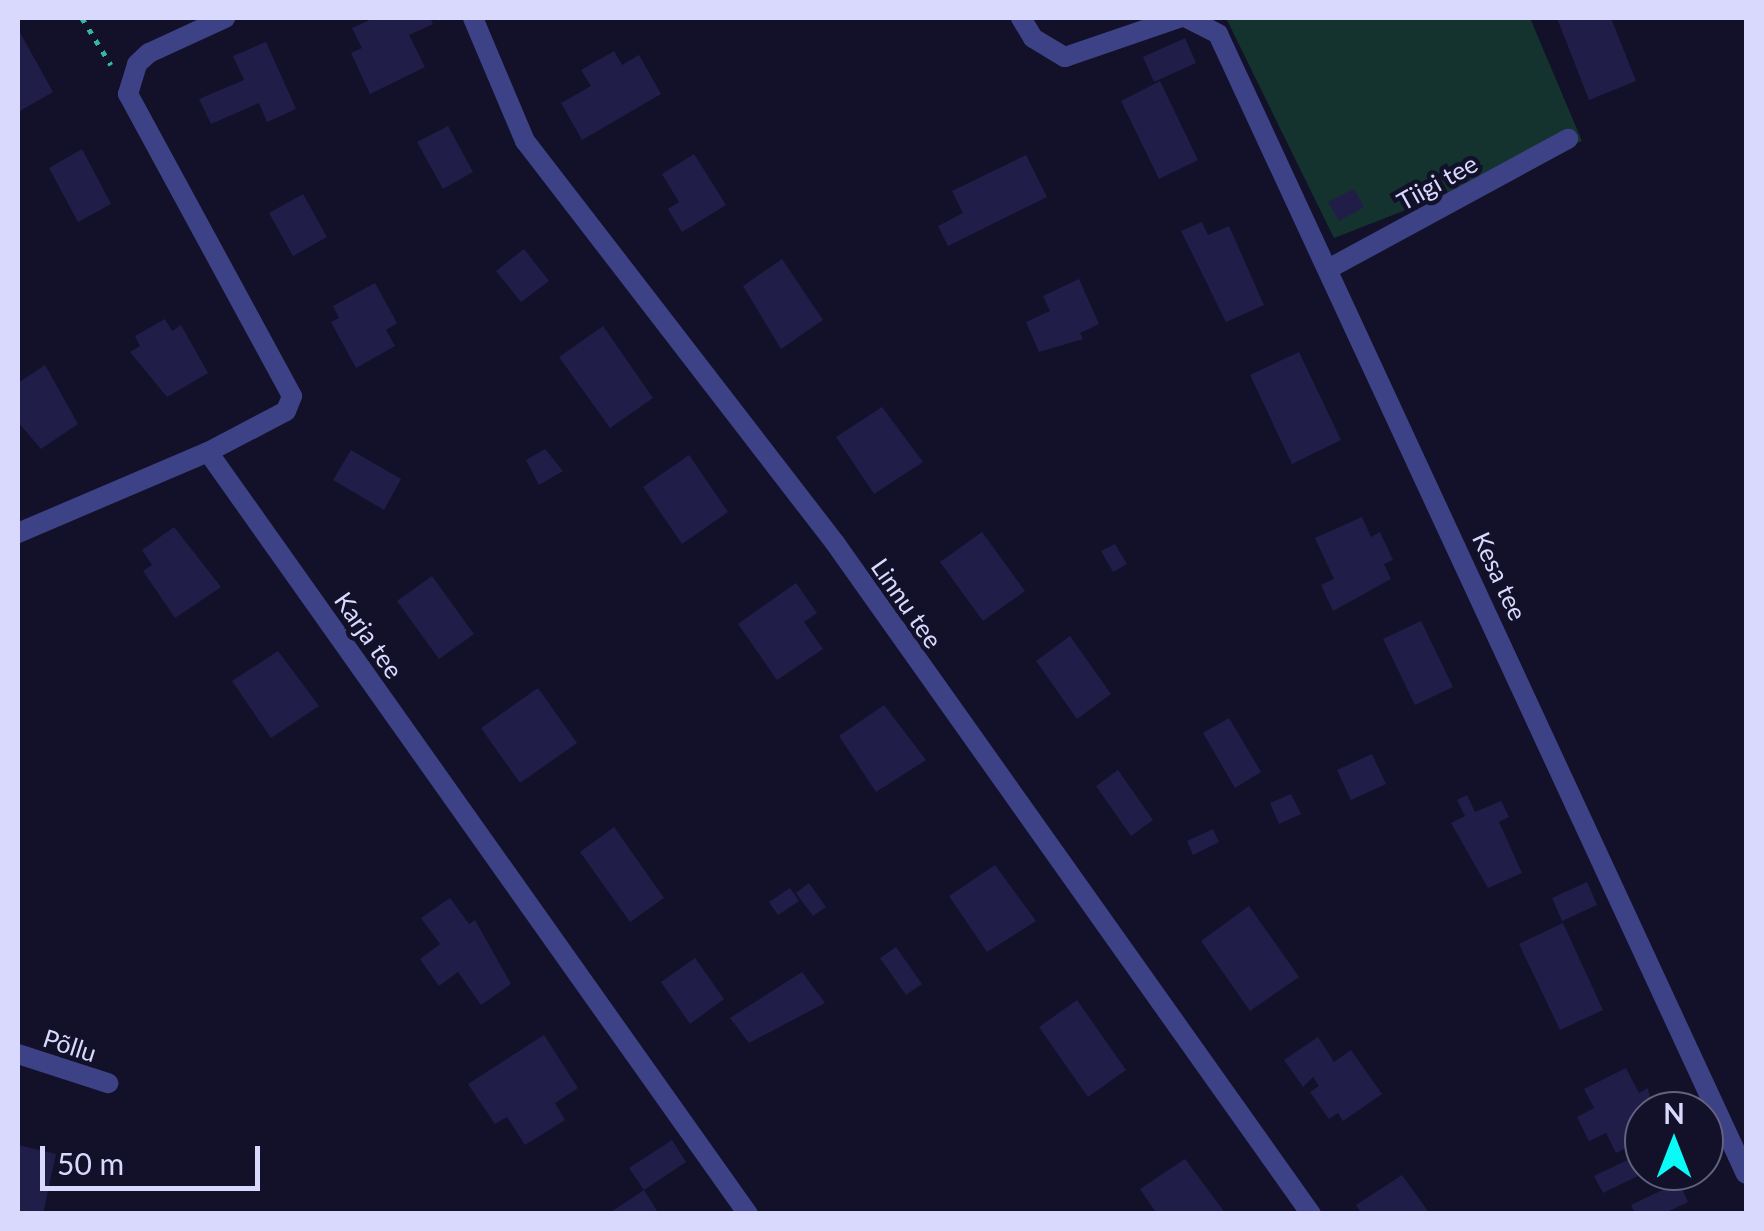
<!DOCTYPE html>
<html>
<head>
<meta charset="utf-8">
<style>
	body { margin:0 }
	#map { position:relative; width:1764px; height:1231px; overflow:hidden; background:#121129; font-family:Lato,sans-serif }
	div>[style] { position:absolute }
	.green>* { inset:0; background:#14332e }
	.building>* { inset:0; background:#211d49 }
	.path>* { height:5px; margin-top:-2.5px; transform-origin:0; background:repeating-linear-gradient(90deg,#33b9a1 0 5px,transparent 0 13px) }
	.street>* { height:20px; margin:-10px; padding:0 10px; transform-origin:10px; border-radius:10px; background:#3d4287 }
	span { translate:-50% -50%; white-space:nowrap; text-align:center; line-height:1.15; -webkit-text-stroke:9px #121129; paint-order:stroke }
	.street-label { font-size:25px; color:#d9d9fe }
	.frame { position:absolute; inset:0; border:20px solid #d9d9fe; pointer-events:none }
	.north { position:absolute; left:1624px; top:1091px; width:100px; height:100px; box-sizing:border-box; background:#121129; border:2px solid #62617e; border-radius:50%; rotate:0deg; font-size:28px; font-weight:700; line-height:40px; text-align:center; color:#d9d9fe }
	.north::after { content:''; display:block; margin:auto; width:35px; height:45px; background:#09faf7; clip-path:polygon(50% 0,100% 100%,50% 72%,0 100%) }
	.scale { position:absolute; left:40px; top:1146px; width:220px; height:45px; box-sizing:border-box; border:5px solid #d9d9fe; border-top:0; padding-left:12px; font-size:30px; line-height:35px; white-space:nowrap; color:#d9d9fe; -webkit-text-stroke:8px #121129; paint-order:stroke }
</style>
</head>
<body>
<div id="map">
	<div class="green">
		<i style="clip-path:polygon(1226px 18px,1530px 18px,1582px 141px,1334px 238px)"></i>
	</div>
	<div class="building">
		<i style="clip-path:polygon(374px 18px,430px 18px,433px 24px,409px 35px,425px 67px,370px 94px,351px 53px,362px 48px,352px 28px)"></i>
		<i style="clip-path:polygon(1557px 18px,1611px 18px,1636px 81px,1589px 100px)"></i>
		<i style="clip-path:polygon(18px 29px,53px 92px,18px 112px)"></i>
		<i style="clip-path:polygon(1185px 38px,1196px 63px,1154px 82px,1143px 57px)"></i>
		<i style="clip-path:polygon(266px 42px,296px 109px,267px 122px,259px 103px,211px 124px,199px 99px,244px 80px,233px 56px)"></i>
		<i style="clip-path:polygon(614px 51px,622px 65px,639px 55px,661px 94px,582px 140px,561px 103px,591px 86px,581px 70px)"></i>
		<i style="clip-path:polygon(1160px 81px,1198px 160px,1159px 179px,1121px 101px)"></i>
		<i style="clip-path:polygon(448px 126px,473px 172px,443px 189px,417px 142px)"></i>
		<i style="clip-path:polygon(82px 149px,111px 204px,78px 222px,49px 168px)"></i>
		<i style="clip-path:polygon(694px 154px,726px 205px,682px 232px,668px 209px,679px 202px,662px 174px)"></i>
		<i style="clip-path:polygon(1026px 155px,1047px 197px,948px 246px,938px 226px,963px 213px,952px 191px)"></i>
		<i style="clip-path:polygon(1354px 189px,1364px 207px,1339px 221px,1328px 202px)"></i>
		<i style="clip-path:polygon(303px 194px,327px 237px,293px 256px,269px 213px)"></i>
		<i style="clip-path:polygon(1202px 222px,1208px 235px,1229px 226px,1264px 305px,1226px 322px,1181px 231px)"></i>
		<i style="clip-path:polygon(524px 249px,549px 281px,521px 302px,496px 271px)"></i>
		<i style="clip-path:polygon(782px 259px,823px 320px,781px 349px,743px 286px)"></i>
		<i style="clip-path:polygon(1079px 279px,1099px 324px,1080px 333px,1083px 339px,1039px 352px,1026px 322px,1050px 311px,1043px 296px)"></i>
		<i style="clip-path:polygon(375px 283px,397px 323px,386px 330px,395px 346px,356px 368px,331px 322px,339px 318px,333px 306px)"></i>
		<i style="clip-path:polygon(165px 319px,172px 331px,181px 325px,208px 373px,167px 397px,130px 352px,140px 346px,135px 336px)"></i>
		<i style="clip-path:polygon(603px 326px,653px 398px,610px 428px,559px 357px)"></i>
		<i style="clip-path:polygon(1299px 352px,1341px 440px,1292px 464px,1250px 375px)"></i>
		<i style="clip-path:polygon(45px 365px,78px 424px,41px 449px,18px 422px,18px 383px)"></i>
		<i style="clip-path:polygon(882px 407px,923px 462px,874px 494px,836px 437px)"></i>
		<i style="clip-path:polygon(545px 449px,563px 471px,539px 485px,526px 460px)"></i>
		<i style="clip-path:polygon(351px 450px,401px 479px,384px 510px,333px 480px)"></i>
		<i style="clip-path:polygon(689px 455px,728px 512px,682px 544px,643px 487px)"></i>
		<i style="clip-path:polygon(1362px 517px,1371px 537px,1380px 532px,1393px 560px,1384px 564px,1391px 579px,1333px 611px,1321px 585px,1334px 579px,1315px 538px)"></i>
		<i style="clip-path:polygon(174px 527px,221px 587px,175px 618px,143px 571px,152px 565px,142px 550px)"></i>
		<i style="clip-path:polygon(982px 532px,1025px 591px,983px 621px,940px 562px)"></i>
		<i style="clip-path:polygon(1115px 544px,1127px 564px,1113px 572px,1101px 551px)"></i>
		<i style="clip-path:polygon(432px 576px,474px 634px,439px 659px,397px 601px)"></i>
		<i style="clip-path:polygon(796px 583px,817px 613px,804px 622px,823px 649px,777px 680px,738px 624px)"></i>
		<i style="clip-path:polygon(1421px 621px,1453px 687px,1415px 705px,1383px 639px)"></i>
		<i style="clip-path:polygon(1070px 636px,1111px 694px,1077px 719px,1036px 661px)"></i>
		<i style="clip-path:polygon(278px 651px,319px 706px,271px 738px,232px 681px)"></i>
		<i style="clip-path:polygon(538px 688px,577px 743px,520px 783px,481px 728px)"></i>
		<i style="clip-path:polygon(884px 705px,926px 760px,876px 792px,839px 736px)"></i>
		<i style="clip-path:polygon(1229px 718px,1261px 772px,1235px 788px,1203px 733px)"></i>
		<i style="clip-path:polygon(1372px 754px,1386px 784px,1351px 800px,1337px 770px)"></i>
		<i style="clip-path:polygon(1118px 770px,1153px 820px,1131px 836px,1096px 786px)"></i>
		<i style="clip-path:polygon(1291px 794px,1301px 814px,1279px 824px,1270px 803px)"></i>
		<i style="clip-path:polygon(1467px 795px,1475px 812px,1501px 801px,1509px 817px,1499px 822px,1522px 873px,1488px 888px,1451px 823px,1465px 816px,1457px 800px)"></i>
		<i style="clip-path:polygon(614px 827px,664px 898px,630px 922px,580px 852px)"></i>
		<i style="clip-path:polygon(1213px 829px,1219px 842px,1193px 855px,1187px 841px)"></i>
		<i style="clip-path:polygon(995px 865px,1036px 921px,987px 952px,949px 896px)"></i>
		<i style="clip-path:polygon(1587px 882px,1597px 905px,1562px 921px,1552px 898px)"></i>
		<i style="clip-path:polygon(809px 883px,826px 907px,813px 916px,796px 893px)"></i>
		<i style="clip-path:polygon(790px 888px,799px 901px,778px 915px,769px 902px)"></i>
		<i style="clip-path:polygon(450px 898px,469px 924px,475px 920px,511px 984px,481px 1005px,458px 972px,439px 986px,420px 959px,440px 944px,421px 918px)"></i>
		<i style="clip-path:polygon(1249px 906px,1299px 977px,1250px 1011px,1201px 941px)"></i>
		<i style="clip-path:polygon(1563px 923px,1603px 1010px,1560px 1030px,1519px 944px)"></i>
		<i style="clip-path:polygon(896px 947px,922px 984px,906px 995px,880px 958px)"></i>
		<i style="clip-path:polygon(695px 958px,724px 999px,690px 1024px,661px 982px)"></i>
		<i style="clip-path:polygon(802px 972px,825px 1003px,749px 1043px,730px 1018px)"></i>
		<i style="clip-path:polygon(1077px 1000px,1126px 1070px,1088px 1097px,1039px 1027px)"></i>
		<i style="clip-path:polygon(544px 1035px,578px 1088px,555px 1103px,565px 1120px,525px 1145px,507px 1117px,495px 1124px,468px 1084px)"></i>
		<i style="clip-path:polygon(1318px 1037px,1334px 1062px,1351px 1050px,1382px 1094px,1343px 1121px,1338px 1113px,1329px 1119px,1310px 1092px,1319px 1086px,1313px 1077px,1303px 1087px,1284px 1060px)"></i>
		<i style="clip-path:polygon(1626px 1068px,1639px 1093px,1648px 1088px,1652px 1111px,1644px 1111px,1644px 1139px,1616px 1153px,1606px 1133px,1589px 1141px,1577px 1117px,1594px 1108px,1584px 1089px)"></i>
		<i style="clip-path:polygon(672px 1140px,686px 1162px,644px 1190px,629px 1168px)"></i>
		<i style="clip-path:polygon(18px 1145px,56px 1154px,43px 1214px,18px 1212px)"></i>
		<i style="clip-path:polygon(1644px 1152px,1644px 1173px,1603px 1193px,1594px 1176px)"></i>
		<i style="clip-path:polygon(1185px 1159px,1226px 1214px,1157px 1214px,1140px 1189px)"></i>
		<i style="clip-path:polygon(1402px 1175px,1430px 1214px,1362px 1214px,1356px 1205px)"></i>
		<i style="clip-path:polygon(1679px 1182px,1688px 1202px,1663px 1214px,1635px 1214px,1631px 1205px)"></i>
		<i style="clip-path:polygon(644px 1190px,659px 1214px,608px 1214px)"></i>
	</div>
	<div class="path">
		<i style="left:82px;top:18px;width:55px;rotate:58.3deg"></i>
	</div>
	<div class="street">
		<i style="left:473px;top:18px;width:134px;rotate:67.1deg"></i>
		<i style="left:525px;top:141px;width:508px;rotate:52.36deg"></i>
		<i style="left:835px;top:543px;width:823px;rotate:54.65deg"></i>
		<i style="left:1021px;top:18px;width:23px;rotate:59deg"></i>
		<i style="left:1033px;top:38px;width:37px;rotate:31deg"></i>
		<i style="left:1065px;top:57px;width:120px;rotate:-18.9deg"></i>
		<i style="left:1187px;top:18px;width:35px;rotate:27deg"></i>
		<i style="left:1218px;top:34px;width:1256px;rotate:65.15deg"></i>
		<i style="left:1330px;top:268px;width:271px;rotate:-28.5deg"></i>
		<i style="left:208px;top:452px;width:934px;rotate:54.68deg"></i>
		<i style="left:18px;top:533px;width:207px;rotate:-23.1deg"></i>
		<i style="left:208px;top:452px;width:88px;rotate:-27.7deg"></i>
		<i style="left:286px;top:411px;width:16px;rotate:-68deg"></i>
		<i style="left:292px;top:396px;width:344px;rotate:-118.5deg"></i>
		<i style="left:128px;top:94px;width:31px;rotate:-73deg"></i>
		<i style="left:137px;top:64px;width:16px;rotate:-43deg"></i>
		<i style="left:149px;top:53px;width:84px;rotate:-24.7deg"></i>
		<i style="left:18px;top:1054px;width:95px;rotate:17.9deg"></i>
	</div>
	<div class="street-label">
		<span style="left:1437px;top:182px;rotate:-29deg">Tiigi tee</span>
		<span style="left:1500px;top:576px;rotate:65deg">Kesa tee</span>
		<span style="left:907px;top:603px;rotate:55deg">Linnu tee</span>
		<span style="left:369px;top:635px;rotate:55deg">Karja tee</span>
		<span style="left:70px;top:1045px;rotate:18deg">Põllu</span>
	</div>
	<div class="frame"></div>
	<div class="north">N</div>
	<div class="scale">50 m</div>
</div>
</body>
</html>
